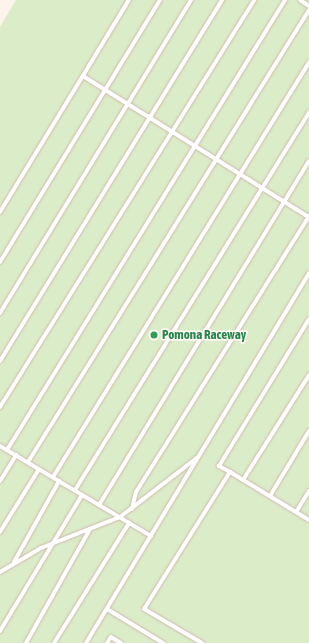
<!DOCTYPE html>
<html>
<head>
<meta charset="utf-8">
<style>
	body { margin:0 }
	#map { position:relative; width:309px; height:643px; overflow:hidden; background:#fdf4eb; font-family:"Asap Condensed",sans-serif }
	div>[style] { position:absolute }
	.green>* { inset:0; background:#dbecc8 }
	.roads { filter:drop-shadow(0 0 1px #d0baaf) drop-shadow(0 0 1px #d0baaf) }
	.service>* { height:4px; margin:-2px; padding:0 2px; transform-origin:2px; border-radius:2px; background:#fff }
	.dots>* { width:11px; height:11px; translate:-50% -50%; box-sizing:border-box; border:2px solid #fff8f2; border-radius:50% }
	span { translate:-50% -50%; white-space:nowrap; text-align:center; line-height:1.15; -webkit-text-stroke:3.5px #fff8f2; paint-order:stroke }
	.leisure-label { font-size:13px; color:#27864d; font-weight:700 }
	.left { translate:0 -50%; text-align:left }
</style>
</head>
<body>
<div id="map">
	<div class="green">
		<i style="clip-path:polygon(16px 0,309px 0,309px 643px,0 643px,0 27px)"></i>
	</div>
	<div class="roads">
		<div class="service">
			<i style="left:300px;top:0;width:11px;rotate:34deg"></i>
			<i style="left:83px;top:76px;width:266px;rotate:32deg"></i>
			<i style="left:0;top:212px;width:248px;rotate:-58.7deg"></i>
			<i style="left:0;top:262px;width:307px;rotate:-58.6deg"></i>
			<i style="left:0;top:313px;width:367px;rotate:-58.6deg"></i>
			<i style="left:0;top:361px;width:424px;rotate:-58.4deg"></i>
			<i style="left:0;top:407px;width:480px;rotate:-58deg"></i>
			<i style="left:0;top:446px;width:176px;rotate:30.8deg"></i>
			<i style="left:7px;top:450px;width:529px;rotate:-58.29deg"></i>
			<i style="left:28px;top:462px;width:532px;rotate:-58.13deg"></i>
			<i style="left:230px;top:472px;width:13px;rotate:-151deg"></i>
			<i style="left:219px;top:466px;width:172px;rotate:-58.5deg"></i>
			<i style="left:53px;top:477px;width:487px;rotate:-58.3deg"></i>
			<i style="left:243px;top:480px;width:124px;rotate:-57.8deg"></i>
			<i style="left:0;top:481px;width:31px;rotate:-58deg"></i>
			<i style="left:75px;top:490px;width:445px;rotate:-58.2deg"></i>
			<i style="left:270px;top:496px;width:76px;rotate:-59deg"></i>
			<i style="left:99px;top:505px;width:403px;rotate:-58.6deg"></i>
			<i style="left:132px;top:509px;width:17px;rotate:-77deg"></i>
			<i style="left:136px;top:492px;width:326px;rotate:-57.9deg"></i>
			<i style="left:296px;top:512px;width:25px;rotate:-58deg"></i>
			<i style="left:0;top:532px;width:74px;rotate:-58.2deg"></i>
			<i style="left:14px;top:562px;width:93px;rotate:-60.9deg"></i>
			<i style="left:0;top:572px;width:48px;rotate:-30.3deg"></i>
			<i style="left:41px;top:548px;width:85px;rotate:-21.4deg"></i>
			<i style="left:120px;top:517px;width:97px;rotate:-37.5deg"></i>
			<i style="left:107px;top:609px;width:66px;rotate:31.3deg"></i>
			<i style="left:0;top:631px;width:159px;rotate:-58.9deg"></i>
			<i style="left:26px;top:643px;width:131px;rotate:-60.7deg"></i>
			<i style="left:54px;top:643px;width:142px;rotate:-58deg"></i>
			<i style="left:86px;top:643px;width:432px;rotate:-58.9deg"></i>
			<i style="left:107px;top:643px;width:7px;rotate:-56deg"></i>
			<i style="left:111px;top:637px;width:12px;rotate:31deg"></i>
			<i style="left:202px;top:643px;width:67px;rotate:-149.6deg"></i>
			<i style="left:144px;top:609px;width:162px;rotate:-57.9deg"></i>
			<i style="left:230px;top:472px;width:92px;rotate:31.3deg"></i>
		</div>
	</div>
	<div class="dots">
		<i style="left:154px;top:335px;background:#2e9e5b"></i>
	</div>
	<div class="leisure-label">
		<span class="left" style="left:162px;top:335px">Pomona Raceway</span>
	</div>
</div>
</body>
</html>
